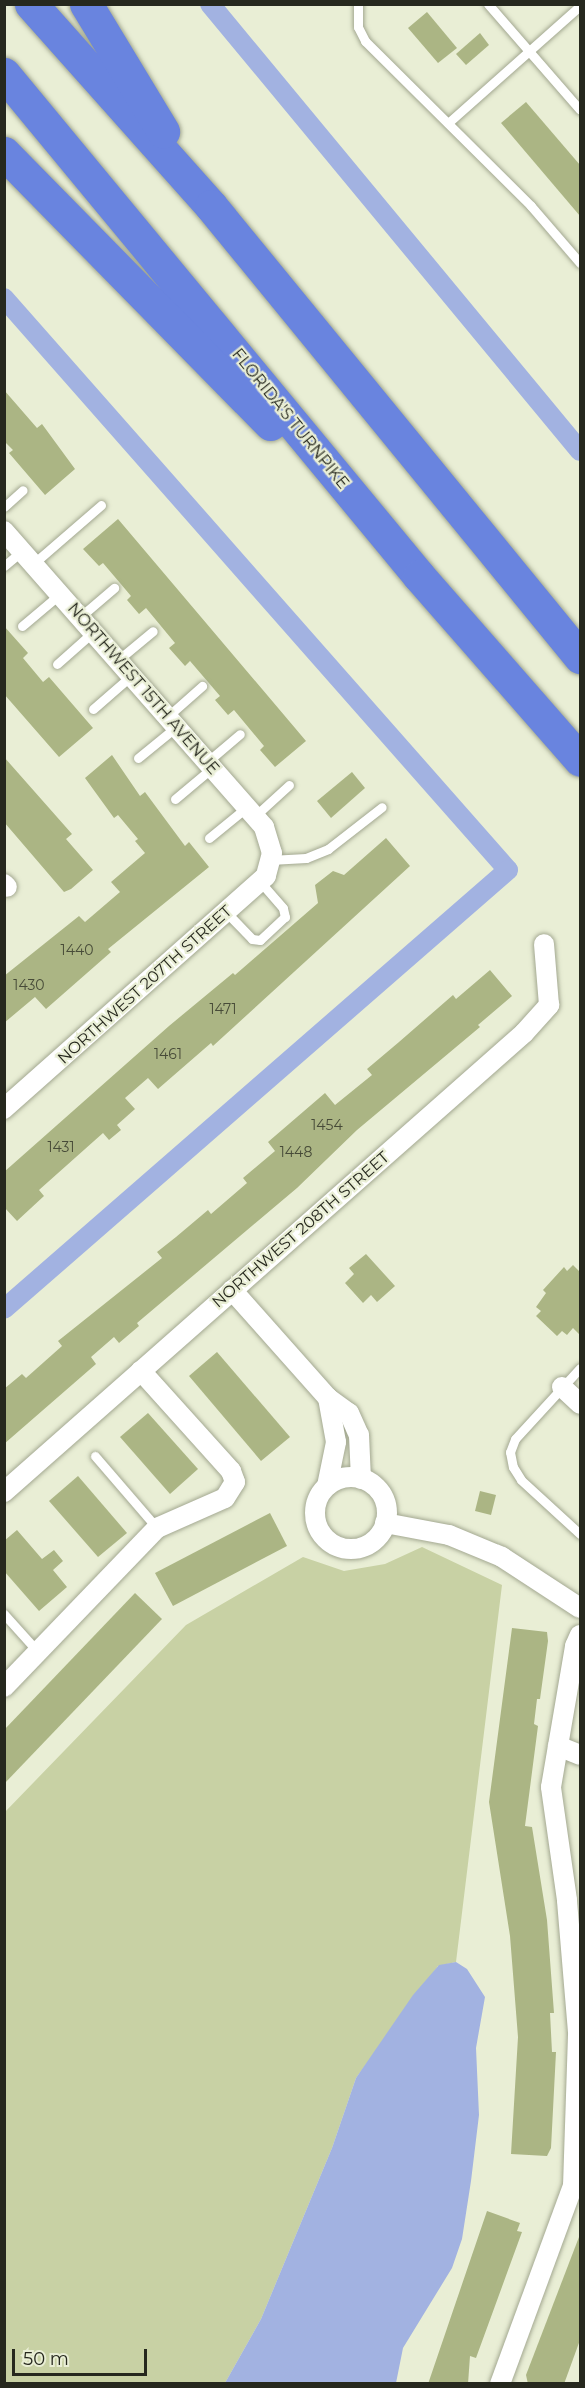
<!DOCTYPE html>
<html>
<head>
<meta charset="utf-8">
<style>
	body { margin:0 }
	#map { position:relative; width:585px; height:2388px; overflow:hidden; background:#e9eed5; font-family:Montserrat,sans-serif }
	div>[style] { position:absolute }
	.green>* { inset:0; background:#c8d1a4 }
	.water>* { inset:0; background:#a2b2e1 }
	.canal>* { height:20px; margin:-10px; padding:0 10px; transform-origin:10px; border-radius:10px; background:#a2b2e1 }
	.building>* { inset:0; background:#abb584 }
	.roads { filter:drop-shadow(0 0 2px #a3a891) drop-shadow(0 0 2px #a3a891) }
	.service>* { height:9px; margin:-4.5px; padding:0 4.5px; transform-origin:4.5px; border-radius:4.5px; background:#fff }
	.minor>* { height:20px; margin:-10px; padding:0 10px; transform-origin:10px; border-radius:10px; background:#fff }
	.minor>.ring { margin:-10px; padding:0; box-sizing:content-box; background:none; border:20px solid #fff; border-radius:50% }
	.motorway>* { height:33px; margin:-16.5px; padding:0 16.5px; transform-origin:16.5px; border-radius:16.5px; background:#6984df }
	span { translate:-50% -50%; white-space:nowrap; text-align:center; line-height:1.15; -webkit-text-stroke:4.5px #e9eed5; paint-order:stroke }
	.number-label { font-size:14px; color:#474b38 }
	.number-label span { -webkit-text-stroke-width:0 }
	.street-label { font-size:16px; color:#26281e }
	.frame { position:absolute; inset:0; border:6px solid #26281e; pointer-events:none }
	.scale { position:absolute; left:12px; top:2349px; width:135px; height:27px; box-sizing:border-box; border:3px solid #26281e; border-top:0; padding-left:8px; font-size:18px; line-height:21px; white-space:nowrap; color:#26281e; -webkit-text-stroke:4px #e9eed5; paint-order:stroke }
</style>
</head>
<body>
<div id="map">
	<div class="green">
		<i style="clip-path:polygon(422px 1547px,502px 1585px,456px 1962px,438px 1966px,356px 2078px,332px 2148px,261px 2319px,225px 2383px,5px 2383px,4px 1813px,186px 1625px,303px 1557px,344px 1571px,385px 1564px)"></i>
	</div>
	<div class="water">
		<i style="clip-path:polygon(456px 1962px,467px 1969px,485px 1997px,476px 2048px,479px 2115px,471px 2181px,462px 2239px,452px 2268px,403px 2348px,396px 2383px,225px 2383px,261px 2319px,332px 2148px,356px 2078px,413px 1995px,439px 1965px)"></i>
	</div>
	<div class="canal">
		<i style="left:210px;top:4px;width:580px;rotate:50.38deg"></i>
		<i style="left:4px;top:298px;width:762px;rotate:48.62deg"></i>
		<i style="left:508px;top:870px;width:668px;rotate:138.94deg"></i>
	</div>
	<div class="building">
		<i style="clip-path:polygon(427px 12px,457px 48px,438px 63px,408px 28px)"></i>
		<i style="clip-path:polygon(480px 33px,489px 45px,466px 65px,456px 54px)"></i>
		<i style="clip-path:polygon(526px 102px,580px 165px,580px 216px,501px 123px)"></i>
		<i style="clip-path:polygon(4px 390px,37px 428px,42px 424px,75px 469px,45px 495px,9px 453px,13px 450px,4px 441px)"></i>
		<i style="clip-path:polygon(118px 519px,306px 741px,275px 767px,260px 750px,264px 746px,234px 710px,228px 715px,215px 700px,220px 696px,190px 661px,185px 666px,169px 648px,175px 643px,146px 608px,139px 614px,127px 600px,131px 596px,103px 563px,99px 566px,83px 549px)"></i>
		<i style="clip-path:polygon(4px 626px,28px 653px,23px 658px,43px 682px,49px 677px,93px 728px,59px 757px,4px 694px)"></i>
		<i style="clip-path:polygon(112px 755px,140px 796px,145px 792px,185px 846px,189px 842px,209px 867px,108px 949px,111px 952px,46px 1009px,35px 997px,4px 1023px,4px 976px,79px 916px,85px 922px,120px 892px,111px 882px,145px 853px,135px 841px,138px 839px,118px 815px,114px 818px,85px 778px)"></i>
		<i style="clip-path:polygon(4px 757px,72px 834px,66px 839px,93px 870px,71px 889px,64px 892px,4px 822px)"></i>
		<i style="clip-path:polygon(352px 772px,365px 788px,331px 818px,317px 801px)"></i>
		<i style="clip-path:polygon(386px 838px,410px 866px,213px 1046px,211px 1043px,158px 1089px,148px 1078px,125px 1098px,135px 1109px,117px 1125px,121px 1130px,109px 1140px,103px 1133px,39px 1190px,44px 1196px,17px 1221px,4px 1207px,4px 1172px,169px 1026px,233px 973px,235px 975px,318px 903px,315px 885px,333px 871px,344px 875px)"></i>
		<i style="clip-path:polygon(490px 970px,512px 996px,478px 1025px,480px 1027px,357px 1130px,297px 1188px,137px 1323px,139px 1326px,119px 1343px,114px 1337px,91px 1357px,96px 1364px,4px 1444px,4px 1389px,22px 1374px,26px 1378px,62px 1346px,58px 1341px,162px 1258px,157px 1252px,176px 1237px,208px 1210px,211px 1214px,247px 1183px,243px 1178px,275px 1151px,268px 1142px,325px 1093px,335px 1105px,372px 1075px,367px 1069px,399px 1042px,453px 995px,456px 999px)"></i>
		<i style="clip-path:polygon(366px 1254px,395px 1286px,377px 1302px,371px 1295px,363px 1303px,345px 1283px,354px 1274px,349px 1268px)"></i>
		<i style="clip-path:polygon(573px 1265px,580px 1272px,580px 1335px,573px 1328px,567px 1335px,562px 1331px,557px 1336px,536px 1316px,541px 1311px,536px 1307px,546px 1293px,543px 1290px,564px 1267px,567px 1271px)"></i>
		<i style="clip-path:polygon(217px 1352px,290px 1437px,261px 1461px,189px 1376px)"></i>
		<i style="clip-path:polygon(148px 1413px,198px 1469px,170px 1494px,120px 1437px)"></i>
		<i style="clip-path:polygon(78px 1476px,127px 1533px,98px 1557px,49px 1501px)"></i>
		<i style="clip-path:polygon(480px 1491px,496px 1495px,491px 1515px,475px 1511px)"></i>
		<i style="clip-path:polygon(270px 1513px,287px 1546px,173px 1606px,155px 1573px)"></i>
		<i style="clip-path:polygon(17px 1530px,42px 1559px,54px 1550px,63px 1561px,53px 1570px,67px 1587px,39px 1611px,4px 1571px,4px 1541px)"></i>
		<i style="clip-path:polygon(135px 1593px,162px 1619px,4px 1784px,4px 1730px)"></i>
		<i style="clip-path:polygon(512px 1628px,547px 1632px,548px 1641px,540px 1699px,537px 1699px,534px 1724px,538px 1726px,525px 1826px,532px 1827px,547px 1920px,554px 2013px,550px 2013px,552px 2052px,556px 2052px,551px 2148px,547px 2156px,511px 2154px,518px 2037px,510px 1936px,489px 1802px)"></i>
		<i style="clip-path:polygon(487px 2211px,520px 2223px,517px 2231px,522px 2232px,476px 2358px,470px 2356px,468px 2384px,428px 2384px)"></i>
		<i style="clip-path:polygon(579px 2237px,580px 2340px,564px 2384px,528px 2384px,526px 2375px)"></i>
	</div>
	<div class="roads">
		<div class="service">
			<i style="left:358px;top:4px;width:23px;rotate:90deg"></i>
			<i style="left:358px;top:27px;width:16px;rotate:63deg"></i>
			<i style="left:365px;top:41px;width:234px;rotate:44.8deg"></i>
			<i style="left:531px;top:206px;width:75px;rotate:49.3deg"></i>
			<i style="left:488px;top:4px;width:140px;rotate:49deg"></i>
			<i style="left:448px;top:123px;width:176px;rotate:-41.6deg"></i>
			<i style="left:4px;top:507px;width:25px;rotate:-42deg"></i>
			<i style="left:33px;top:564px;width:90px;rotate:-40.9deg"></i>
			<i style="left:4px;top:566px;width:23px;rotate:-40deg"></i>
			<i style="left:80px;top:617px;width:45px;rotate:-40.5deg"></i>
			<i style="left:22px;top:626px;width:50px;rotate:-40.1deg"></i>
			<i style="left:118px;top:660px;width:45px;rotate:-39.6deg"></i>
			<i style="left:57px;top:664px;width:48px;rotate:-41.6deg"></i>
			<i style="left:93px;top:709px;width:50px;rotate:-41deg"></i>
			<i style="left:167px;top:717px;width:47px;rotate:-41.5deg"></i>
			<i style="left:138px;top:758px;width:49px;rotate:-39.2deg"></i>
			<i style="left:207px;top:762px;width:43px;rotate:-40.3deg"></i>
			<i style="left:175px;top:799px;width:48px;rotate:-40deg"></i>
			<i style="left:255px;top:816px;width:46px;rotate:-42.4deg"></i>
			<i style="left:209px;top:838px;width:49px;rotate:-39.2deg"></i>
			<i style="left:270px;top:860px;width:36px;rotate:-3deg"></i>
			<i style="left:306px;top:858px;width:24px;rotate:-22deg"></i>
			<i style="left:328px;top:849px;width:68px;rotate:-37.9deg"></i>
			<i style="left:227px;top:913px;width:36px;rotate:46deg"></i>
			<i style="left:252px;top:939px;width:8px;rotate:7deg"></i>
			<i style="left:260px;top:940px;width:34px;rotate:-43deg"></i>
			<i style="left:285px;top:917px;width:9px;rotate:-103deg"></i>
			<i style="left:283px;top:908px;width:35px;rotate:-131deg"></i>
			<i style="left:580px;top:1368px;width:96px;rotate:132.5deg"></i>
			<i style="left:515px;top:1439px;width:14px;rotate:111deg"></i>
			<i style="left:510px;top:1452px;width:15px;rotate:79deg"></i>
			<i style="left:513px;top:1467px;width:15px;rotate:58deg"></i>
			<i style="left:521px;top:1480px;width:80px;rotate:42.5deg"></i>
			<i style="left:95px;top:1456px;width:95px;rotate:49.3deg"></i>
			<i style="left:4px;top:1614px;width:51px;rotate:48.2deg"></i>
		</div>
		<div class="minor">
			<i style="left:4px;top:531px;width:394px;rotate:48.7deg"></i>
			<i style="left:264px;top:827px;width:27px;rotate:73deg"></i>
			<i style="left:272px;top:853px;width:24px;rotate:105deg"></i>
			<i style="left:266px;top:876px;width:351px;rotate:138.4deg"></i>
			<i style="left:4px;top:884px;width:4px;rotate:45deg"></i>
			<i style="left:232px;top:1290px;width:144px;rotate:48.4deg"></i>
			<i style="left:328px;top:1398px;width:26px;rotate:36deg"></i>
			<i style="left:349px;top:1413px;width:24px;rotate:66deg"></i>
			<i style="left:359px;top:1435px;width:44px;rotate:87.4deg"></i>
			<i style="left:562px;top:1387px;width:25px;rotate:43deg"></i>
			<i class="ring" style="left:315px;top:1477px;width:52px;height:52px"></i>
			<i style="left:327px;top:1486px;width:45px;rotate:-78.4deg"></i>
			<i style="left:336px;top:1442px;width:45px;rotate:-100.3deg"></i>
			<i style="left:4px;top:1492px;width:694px;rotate:-41.43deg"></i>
			<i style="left:524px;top:1033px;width:38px;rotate:-48deg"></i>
			<i style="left:549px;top:1005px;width:61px;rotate:-94.7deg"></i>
			<i style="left:385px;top:1523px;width:65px;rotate:10.6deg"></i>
			<i style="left:449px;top:1535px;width:57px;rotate:22.5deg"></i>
			<i style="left:502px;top:1557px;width:93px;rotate:33.2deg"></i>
			<i style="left:4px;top:1687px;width:221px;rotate:-46.1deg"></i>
			<i style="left:157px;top:1528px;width:74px;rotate:-23.8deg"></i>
			<i style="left:225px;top:1498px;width:19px;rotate:-58deg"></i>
			<i style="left:235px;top:1482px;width:12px;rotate:-110deg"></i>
			<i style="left:231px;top:1471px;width:135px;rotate:-132deg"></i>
			<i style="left:558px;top:1746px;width:24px;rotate:22deg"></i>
			<i style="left:500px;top:2384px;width:211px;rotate:-69.8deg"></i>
			<i style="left:573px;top:2186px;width:154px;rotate:-88.1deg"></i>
			<i style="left:578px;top:2032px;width:132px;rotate:-94.8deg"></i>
			<i style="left:567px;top:1900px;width:114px;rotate:-98.1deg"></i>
			<i style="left:551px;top:1787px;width:143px;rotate:-80.3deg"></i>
			<i style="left:575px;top:1646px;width:12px;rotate:-66deg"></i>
		</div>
		<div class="motorway">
			<i style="left:31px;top:4px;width:271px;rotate:48.3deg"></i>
			<i style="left:211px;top:206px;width:583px;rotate:50.71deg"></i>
			<i style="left:86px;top:4px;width:149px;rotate:58.8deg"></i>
			<i style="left:4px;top:74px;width:651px;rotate:50.42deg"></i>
			<i style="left:419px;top:576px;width:244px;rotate:48.8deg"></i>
			<i style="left:4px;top:153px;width:380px;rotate:45.5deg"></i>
		</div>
	</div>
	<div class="number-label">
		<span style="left:77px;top:950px">1440</span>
		<span style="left:29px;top:985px">1430</span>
		<span style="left:223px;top:1009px">1471</span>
		<span style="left:168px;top:1054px">1461</span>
		<span style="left:327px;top:1125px">1454</span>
		<span style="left:61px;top:1147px">1431</span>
		<span style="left:296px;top:1152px">1448</span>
	</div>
	<div class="street-label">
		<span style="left:290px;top:419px;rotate:51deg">FLORIDA'S TURNPIKE</span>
		<span style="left:143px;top:689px;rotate:49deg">NORTHWEST 15TH AVENUE</span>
		<span style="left:145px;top:985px;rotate:-42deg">NORTHWEST 207TH STREET</span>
		<span style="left:301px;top:1230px;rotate:-41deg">NORTHWEST 208TH STREET</span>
	</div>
	<div class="frame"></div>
	<div class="scale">50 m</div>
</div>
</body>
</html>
